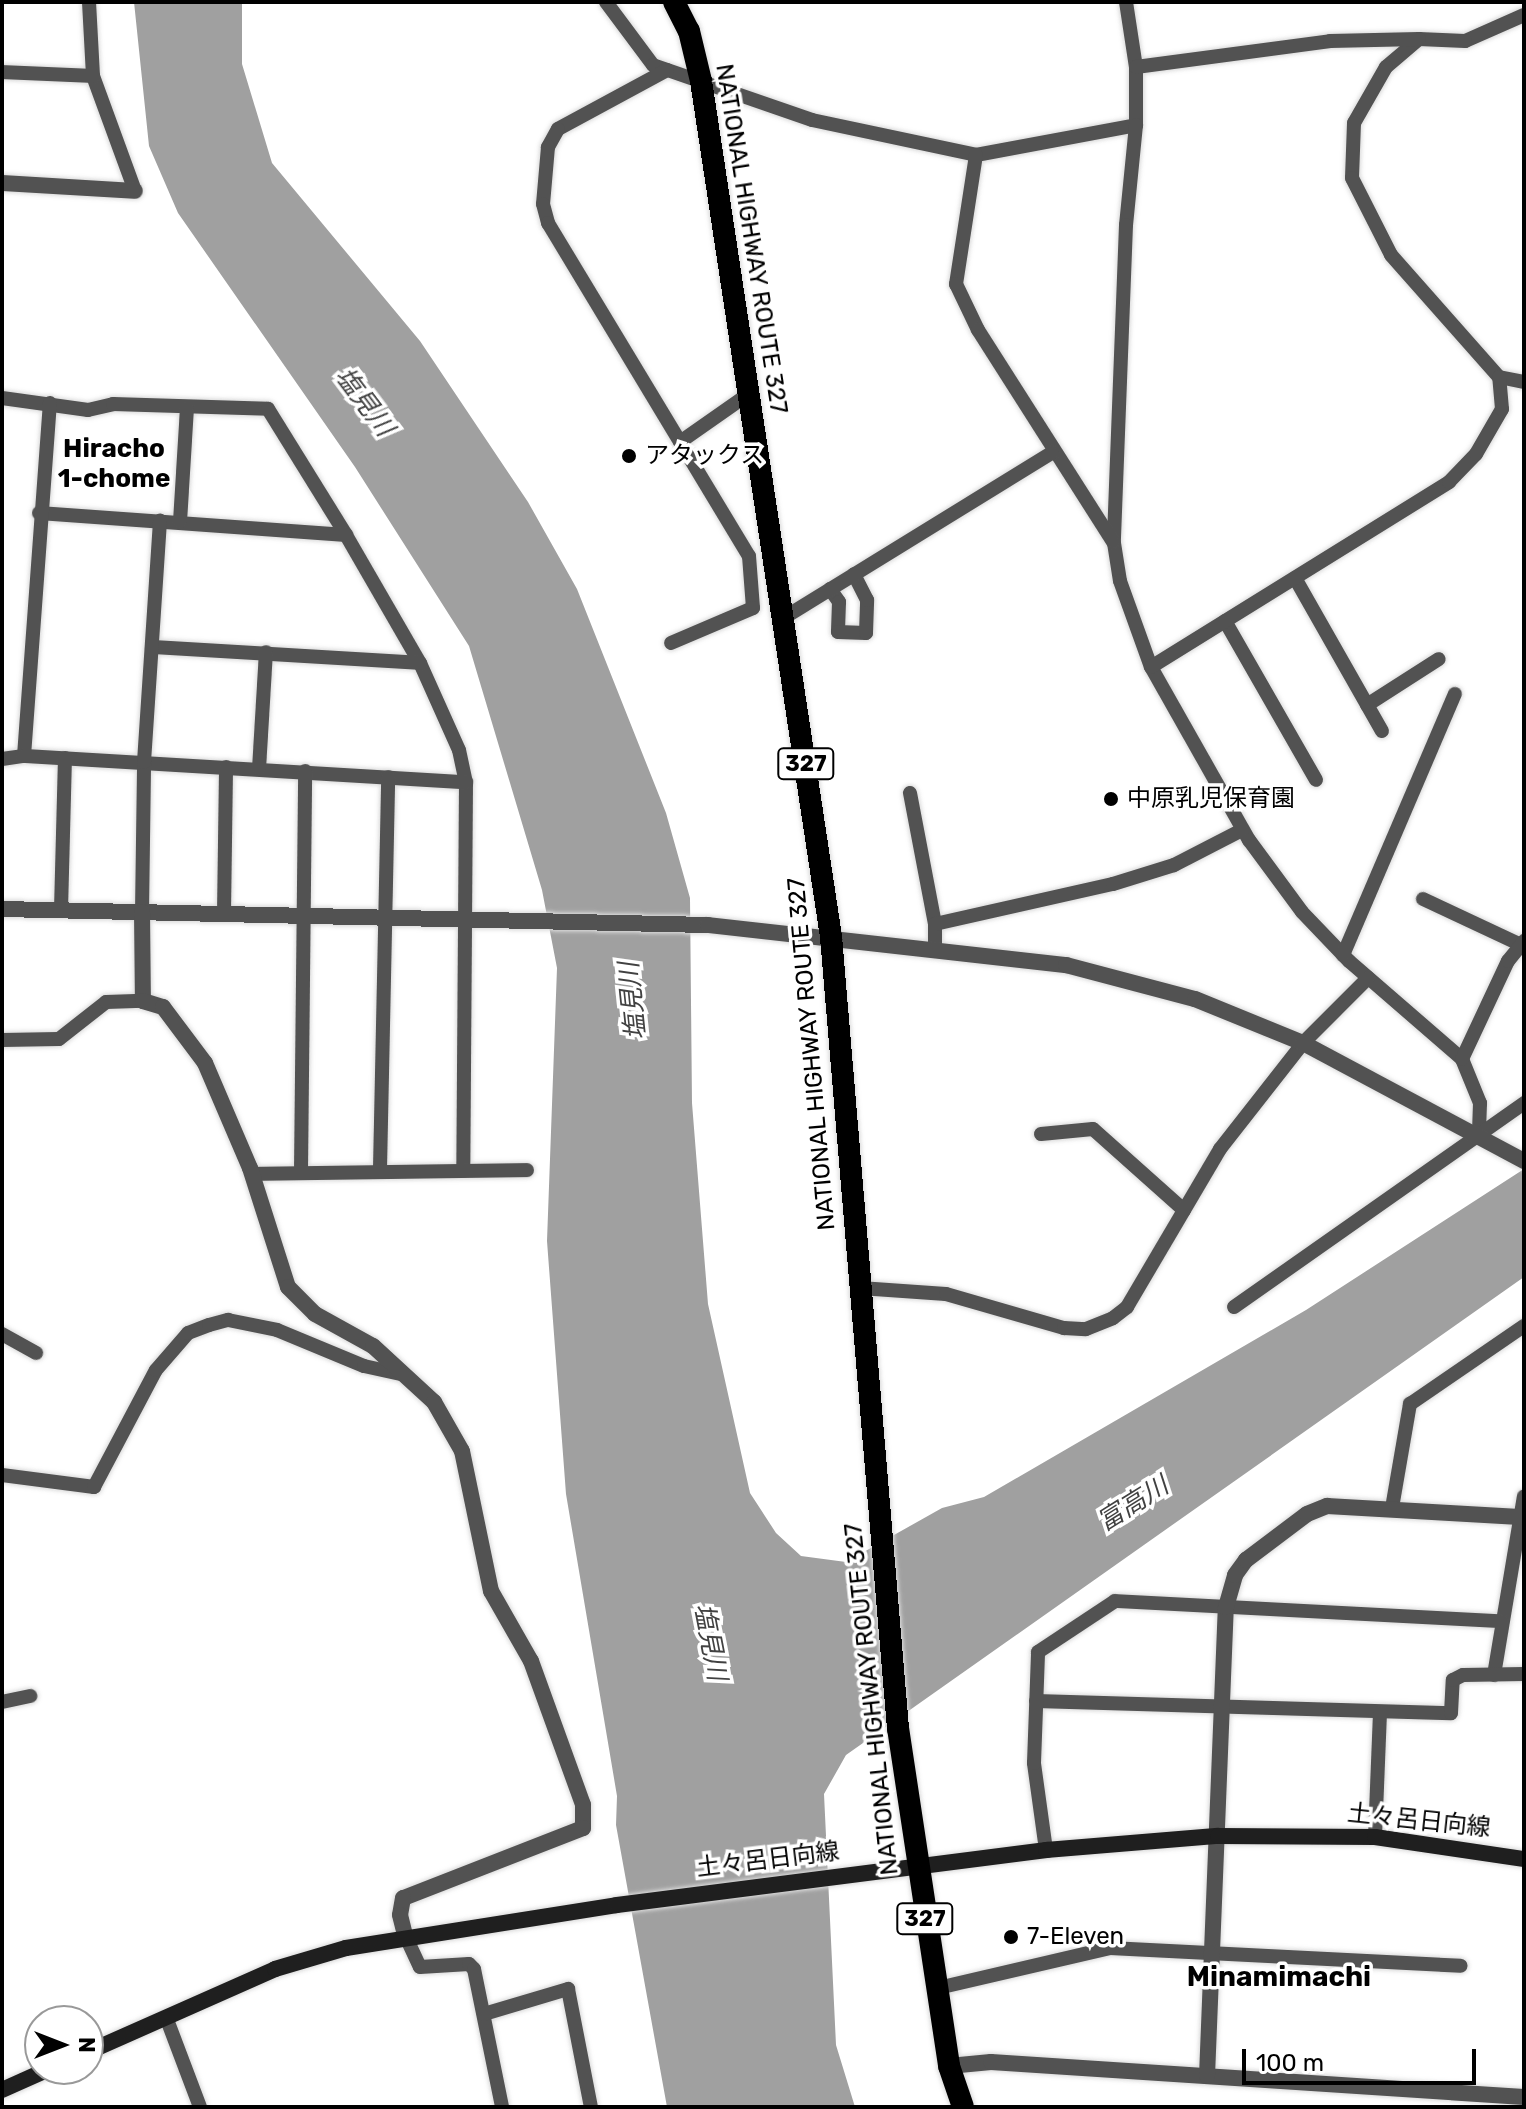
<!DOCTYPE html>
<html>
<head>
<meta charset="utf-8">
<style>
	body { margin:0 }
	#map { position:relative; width:1526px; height:2109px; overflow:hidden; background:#fff; font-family:Rubik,"Noto Sans JP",sans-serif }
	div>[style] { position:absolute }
	.water>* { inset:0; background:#a0a0a0 }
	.roads { filter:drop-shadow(0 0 2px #dbdbdb) drop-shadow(0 0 2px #dbdbdb) }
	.minor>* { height:14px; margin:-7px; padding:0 7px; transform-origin:7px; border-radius:7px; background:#525252 }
	.tertiary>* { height:16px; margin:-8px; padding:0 8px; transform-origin:8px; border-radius:8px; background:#525252 }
	.secondary>* { height:16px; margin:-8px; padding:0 8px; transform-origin:8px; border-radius:8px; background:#1f1f1f }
	.trunk>* { height:22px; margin:-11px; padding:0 11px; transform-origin:11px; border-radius:11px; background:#000 }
	.dots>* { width:22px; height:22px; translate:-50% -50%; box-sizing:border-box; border:4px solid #fff; border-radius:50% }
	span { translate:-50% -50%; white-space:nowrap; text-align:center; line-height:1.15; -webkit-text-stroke:7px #fff; paint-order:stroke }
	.shield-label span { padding:2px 6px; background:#fff; border:2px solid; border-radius:6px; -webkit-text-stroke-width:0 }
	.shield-label { font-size:22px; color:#000; font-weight:700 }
	.street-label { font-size:24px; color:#000 }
	.poi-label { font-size:24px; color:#000 }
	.left { translate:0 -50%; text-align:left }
	.water-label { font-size:26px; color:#414141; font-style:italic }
	.neighbourhood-label { font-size:26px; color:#000; font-weight:700 }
	.quarter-label { font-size:28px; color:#000; font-weight:700 }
	.frame { position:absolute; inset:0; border:4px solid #000; pointer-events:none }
	.north { position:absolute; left:24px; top:2005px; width:80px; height:80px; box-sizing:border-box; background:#fff; border:2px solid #999; border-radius:50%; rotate:90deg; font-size:22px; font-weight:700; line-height:32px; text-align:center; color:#000 }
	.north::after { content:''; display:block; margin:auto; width:28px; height:36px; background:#000; clip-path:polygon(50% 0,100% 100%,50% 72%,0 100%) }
	.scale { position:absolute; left:1242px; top:2049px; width:234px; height:36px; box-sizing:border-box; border:4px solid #000; border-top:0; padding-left:10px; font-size:24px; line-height:28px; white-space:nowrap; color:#000; -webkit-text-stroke:6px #fff; paint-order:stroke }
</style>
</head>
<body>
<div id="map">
	<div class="water">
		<i style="clip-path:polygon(134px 2px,242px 2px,242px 64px,272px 163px,420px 341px,528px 502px,577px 589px,666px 813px,690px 898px,692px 1103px,708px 1304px,750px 1493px,776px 1533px,801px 1556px,846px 1562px,942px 1508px,984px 1497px,1306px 1310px,1524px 1169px,1524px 1277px,846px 1755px,824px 1794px,836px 2045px,855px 2107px,667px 2107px,616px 1825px,617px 1796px,566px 1494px,547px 1241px,557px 968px,542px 890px,469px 646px,355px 467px,178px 213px,149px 146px)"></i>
	</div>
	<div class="roads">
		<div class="minor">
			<i style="left:89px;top:2px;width:74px;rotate:86.9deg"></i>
			<i style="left:93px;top:76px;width:122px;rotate:69.9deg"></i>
			<i style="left:606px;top:2px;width:79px;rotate:53.3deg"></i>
			<i style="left:653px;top:65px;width:168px;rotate:19.1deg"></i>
			<i style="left:812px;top:120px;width:168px;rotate:12deg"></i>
			<i style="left:976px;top:155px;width:163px;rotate:-10.6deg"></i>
			<i style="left:1126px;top:2px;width:66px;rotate:81.3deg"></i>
			<i style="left:1136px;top:67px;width:58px;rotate:90deg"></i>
			<i style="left:1136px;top:125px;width:100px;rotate:95.7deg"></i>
			<i style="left:1126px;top:225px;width:318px;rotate:92.2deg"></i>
			<i style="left:1114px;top:543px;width:38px;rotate:81deg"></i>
			<i style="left:1120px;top:581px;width:91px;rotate:70.2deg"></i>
			<i style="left:1151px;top:667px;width:199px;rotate:60.5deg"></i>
			<i style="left:1249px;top:840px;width:89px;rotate:53.6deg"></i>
			<i style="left:1302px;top:912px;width:68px;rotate:46.2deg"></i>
			<i style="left:1349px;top:961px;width:150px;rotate:40.9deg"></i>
			<i style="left:1462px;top:1059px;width:48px;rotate:67.8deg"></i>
			<i style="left:1480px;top:1103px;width:34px;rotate:92deg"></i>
			<i style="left:1524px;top:15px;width:64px;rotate:156.2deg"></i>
			<i style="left:1465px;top:41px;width:46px;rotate:-177.5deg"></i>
			<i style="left:1419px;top:39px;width:43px;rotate:139.7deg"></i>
			<i style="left:1386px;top:67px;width:64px;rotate:119.7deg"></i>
			<i style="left:1354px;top:123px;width:55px;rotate:92.1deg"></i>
			<i style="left:1352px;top:178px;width:86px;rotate:63.1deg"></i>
			<i style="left:1391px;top:255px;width:163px;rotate:48.5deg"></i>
			<i style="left:1499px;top:377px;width:25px;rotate:11deg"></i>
			<i style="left:1136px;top:67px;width:196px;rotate:-7.6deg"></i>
			<i style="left:1330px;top:41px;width:89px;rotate:-1.3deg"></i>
			<i style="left:667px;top:70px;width:124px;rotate:151.6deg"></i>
			<i style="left:558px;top:129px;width:21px;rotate:119deg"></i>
			<i style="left:548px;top:147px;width:57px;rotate:95deg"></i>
			<i style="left:543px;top:204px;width:20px;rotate:75deg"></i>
			<i style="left:548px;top:223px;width:389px;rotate:58.9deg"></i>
			<i style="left:749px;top:556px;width:52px;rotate:85.6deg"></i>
			<i style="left:753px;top:608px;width:89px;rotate:156.9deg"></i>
			<i style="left:2px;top:72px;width:91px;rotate:2.5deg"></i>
			<i style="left:976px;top:155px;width:131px;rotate:98.8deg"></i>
			<i style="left:956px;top:284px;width:51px;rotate:64.4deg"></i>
			<i style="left:978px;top:330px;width:251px;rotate:57.5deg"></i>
			<i style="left:2px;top:398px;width:87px;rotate:7.9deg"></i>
			<i style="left:88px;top:410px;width:26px;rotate:-13deg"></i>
			<i style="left:113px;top:404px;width:155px;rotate:1.8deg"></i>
			<i style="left:268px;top:409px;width:148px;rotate:58.2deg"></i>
			<i style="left:346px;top:535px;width:148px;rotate:60deg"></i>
			<i style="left:420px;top:663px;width:95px;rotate:65.9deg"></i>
			<i style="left:459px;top:750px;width:33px;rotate:78deg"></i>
			<i style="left:466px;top:782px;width:386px;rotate:90.4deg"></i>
			<i style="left:680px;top:442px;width:85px;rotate:-35deg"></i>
			<i style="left:39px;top:513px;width:308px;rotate:4.1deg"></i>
			<i style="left:180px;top:522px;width:113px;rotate:-86.5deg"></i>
			<i style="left:1295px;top:578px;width:176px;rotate:60.4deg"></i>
			<i style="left:830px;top:589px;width:16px;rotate:55deg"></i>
			<i style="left:839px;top:602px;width:30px;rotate:92deg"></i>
			<i style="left:838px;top:632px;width:28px;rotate:2deg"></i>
			<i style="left:866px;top:633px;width:33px;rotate:-88deg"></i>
			<i style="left:867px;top:600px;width:29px;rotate:-117deg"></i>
			<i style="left:785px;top:617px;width:313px;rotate:-31.6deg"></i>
			<i style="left:1225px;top:621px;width:183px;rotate:60.2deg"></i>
			<i style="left:152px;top:647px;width:268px;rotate:3.4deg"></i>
			<i style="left:1151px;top:667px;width:351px;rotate:-31.8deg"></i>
			<i style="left:1449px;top:482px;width:39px;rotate:-46deg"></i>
			<i style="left:1476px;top:454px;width:52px;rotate:-60deg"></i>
			<i style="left:1502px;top:409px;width:32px;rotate:-95deg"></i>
			<i style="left:1367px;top:705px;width:85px;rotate:-32.6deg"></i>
			<i style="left:24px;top:756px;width:354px;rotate:-85.8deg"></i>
			<i style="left:2px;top:759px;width:22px;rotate:-8deg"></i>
			<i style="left:24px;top:756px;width:443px;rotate:3.4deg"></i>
			<i style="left:259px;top:769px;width:117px;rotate:-86.6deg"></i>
			<i style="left:910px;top:793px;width:133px;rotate:79.2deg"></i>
			<i style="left:1423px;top:899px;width:108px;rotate:25.1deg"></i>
			<i style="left:61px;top:910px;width:152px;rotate:-88.5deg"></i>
			<i style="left:142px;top:912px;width:150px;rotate:-89.2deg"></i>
			<i style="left:144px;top:762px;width:242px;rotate:-86.2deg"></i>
			<i style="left:224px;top:913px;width:146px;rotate:-89.2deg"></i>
			<i style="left:935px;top:948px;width:24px;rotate:-90deg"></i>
			<i style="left:935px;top:924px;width:182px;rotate:-12.7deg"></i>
			<i style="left:1113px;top:884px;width:64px;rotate:-17.3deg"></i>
			<i style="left:1174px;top:865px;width:76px;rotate:-27.2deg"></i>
			<i style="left:1343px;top:955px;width:284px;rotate:-66.8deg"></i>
			<i style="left:2px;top:1040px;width:57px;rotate:-1deg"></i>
			<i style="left:59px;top:1039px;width:60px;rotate:-38.2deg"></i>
			<i style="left:106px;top:1002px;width:37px;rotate:-2deg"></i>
			<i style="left:1462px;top:1059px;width:108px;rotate:-64.9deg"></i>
			<i style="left:1508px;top:961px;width:26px;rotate:-51deg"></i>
			<i style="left:1041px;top:1134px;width:52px;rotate:-5.5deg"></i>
			<i style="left:1093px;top:1129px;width:122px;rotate:41.7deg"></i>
			<i style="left:380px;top:1169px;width:392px;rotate:-88.8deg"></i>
			<i style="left:301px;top:1170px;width:399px;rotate:-89.4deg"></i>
			<i style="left:252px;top:1174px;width:275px;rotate:-0.8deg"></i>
			<i style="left:860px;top:1288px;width:86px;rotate:4deg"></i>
			<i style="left:946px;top:1294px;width:123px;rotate:16.1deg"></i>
			<i style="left:1064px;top:1328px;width:22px;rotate:3deg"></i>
			<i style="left:1086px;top:1329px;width:29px;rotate:-22deg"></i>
			<i style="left:1113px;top:1318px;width:18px;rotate:-38deg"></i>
			<i style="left:1127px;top:1307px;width:183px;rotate:-59.5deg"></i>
			<i style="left:1220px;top:1149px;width:135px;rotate:-51.9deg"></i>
			<i style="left:1303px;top:1043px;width:92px;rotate:-45deg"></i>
			<i style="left:1234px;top:1307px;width:355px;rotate:-35.1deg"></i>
			<i style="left:2px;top:1334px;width:39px;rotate:29deg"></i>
			<i style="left:2px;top:1475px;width:93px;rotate:7.4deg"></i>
			<i style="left:94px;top:1487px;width:132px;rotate:-62.1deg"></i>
			<i style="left:156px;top:1370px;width:49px;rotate:-49.1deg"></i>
			<i style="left:188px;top:1333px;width:22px;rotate:-21deg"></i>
			<i style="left:209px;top:1325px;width:20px;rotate:-15deg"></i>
			<i style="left:228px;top:1320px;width:50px;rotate:11.5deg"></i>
			<i style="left:277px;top:1330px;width:94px;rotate:22.5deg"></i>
			<i style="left:364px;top:1366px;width:42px;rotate:12.4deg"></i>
			<i style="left:1392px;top:1508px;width:106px;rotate:-80.2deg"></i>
			<i style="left:1410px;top:1404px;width:138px;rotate:-34.4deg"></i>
			<i style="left:1494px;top:1675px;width:181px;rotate:-80.5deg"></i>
			<i style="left:1036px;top:1701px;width:415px;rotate:1.7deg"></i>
			<i style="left:1451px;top:1713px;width:33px;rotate:-87deg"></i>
			<i style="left:1453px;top:1680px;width:11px;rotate:-27deg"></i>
			<i style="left:1463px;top:1675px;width:61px;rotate:-0.9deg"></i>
			<i style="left:2px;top:1702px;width:29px;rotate:-12deg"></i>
			<i style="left:1375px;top:1837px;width:124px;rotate:-87.7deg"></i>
			<i style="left:1046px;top:1850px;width:88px;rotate:-97.9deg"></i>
			<i style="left:1034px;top:1763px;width:111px;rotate:-87.9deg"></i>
			<i style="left:1038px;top:1652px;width:92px;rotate:-33.5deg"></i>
			<i style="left:1115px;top:1601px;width:387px;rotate:3deg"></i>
			<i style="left:405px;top:1935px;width:35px;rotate:65deg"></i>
			<i style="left:420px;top:1967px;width:49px;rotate:-3.5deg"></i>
			<i style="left:469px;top:1964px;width:7px;rotate:45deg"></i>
			<i style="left:474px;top:1969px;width:141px;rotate:78.5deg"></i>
			<i style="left:938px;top:1988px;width:177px;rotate:-13.1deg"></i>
			<i style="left:1110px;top:1948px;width:351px;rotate:2.9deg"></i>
			<i style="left:484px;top:2014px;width:88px;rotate:-16.6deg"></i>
			<i style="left:568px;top:1989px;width:120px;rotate:79deg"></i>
			<i style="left:166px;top:2017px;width:96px;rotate:69.3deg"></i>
		</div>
		<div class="tertiary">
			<i style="left:2px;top:183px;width:133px;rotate:3.4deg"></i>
			<i style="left:2px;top:909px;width:706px;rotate:1.3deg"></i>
			<i style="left:708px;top:925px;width:360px;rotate:6.4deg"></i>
			<i style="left:1066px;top:965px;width:133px;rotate:14.8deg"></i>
			<i style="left:1195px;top:999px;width:117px;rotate:22.2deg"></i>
			<i style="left:1303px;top:1043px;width:251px;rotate:28.1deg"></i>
			<i style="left:142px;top:912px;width:89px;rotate:89.4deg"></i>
			<i style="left:143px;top:1001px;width:21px;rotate:17deg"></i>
			<i style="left:163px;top:1007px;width:70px;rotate:53.1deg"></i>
			<i style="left:205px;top:1063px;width:114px;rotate:66.8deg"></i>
			<i style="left:250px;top:1168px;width:125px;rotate:72.3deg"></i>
			<i style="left:288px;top:1287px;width:38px;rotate:45deg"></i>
			<i style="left:315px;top:1314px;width:66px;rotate:28.9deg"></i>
			<i style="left:373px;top:1346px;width:83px;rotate:42.6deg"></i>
			<i style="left:434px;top:1402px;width:56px;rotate:60.3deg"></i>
			<i style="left:462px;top:1451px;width:143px;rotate:78.3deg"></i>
			<i style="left:491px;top:1591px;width:81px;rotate:60.3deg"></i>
			<i style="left:531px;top:1661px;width:153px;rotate:70.1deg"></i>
			<i style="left:583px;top:1805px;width:23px;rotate:90deg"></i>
			<i style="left:583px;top:1828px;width:193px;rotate:158.7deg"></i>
			<i style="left:403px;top:1898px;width:17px;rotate:100deg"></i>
			<i style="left:400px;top:1915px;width:21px;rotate:76deg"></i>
			<i style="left:949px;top:2066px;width:42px;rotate:-5.4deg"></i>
			<i style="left:991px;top:2062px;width:534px;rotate:3.76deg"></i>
			<i style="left:1207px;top:2076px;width:469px;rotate:-87.7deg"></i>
			<i style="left:1226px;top:1607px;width:33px;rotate:-74deg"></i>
			<i style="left:1235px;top:1575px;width:19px;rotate:-54deg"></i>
			<i style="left:1246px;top:1560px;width:76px;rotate:-37deg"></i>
			<i style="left:1307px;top:1514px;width:22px;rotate:-22deg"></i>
			<i style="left:1327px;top:1506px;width:193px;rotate:3.3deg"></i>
		</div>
		<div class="secondary">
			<i style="left:88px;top:2052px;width:205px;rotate:-23.9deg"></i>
			<i style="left:275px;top:1969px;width:74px;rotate:-16.5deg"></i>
			<i style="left:346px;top:1948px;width:274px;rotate:-9deg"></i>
			<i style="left:617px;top:1905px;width:433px;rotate:-7.3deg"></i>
			<i style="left:1046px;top:1850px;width:173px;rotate:-4.7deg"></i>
			<i style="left:1218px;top:1836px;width:157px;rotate:0.4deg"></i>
			<i style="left:1375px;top:1837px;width:151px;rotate:8.4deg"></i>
			<i style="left:2px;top:2090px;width:51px;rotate:-24.1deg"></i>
		</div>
		<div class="trunk">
			<i style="left:674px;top:2px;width:33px;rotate:63deg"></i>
			<i style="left:689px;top:31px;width:51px;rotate:76.5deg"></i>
			<i style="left:701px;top:81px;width:866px;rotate:81.36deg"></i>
			<i style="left:831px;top:937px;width:794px;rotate:85.16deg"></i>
			<i style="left:898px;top:1728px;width:342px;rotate:81.4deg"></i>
			<i style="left:949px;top:2066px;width:43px;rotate:71.1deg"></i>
		</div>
	</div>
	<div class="dots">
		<i style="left:629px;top:456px;background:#000"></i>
		<i style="left:1111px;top:799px;background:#000"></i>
		<i style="left:1011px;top:1937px;background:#000"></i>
	</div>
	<div class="shield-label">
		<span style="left:806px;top:764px">327</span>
		<span style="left:925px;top:1919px">327</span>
	</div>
	<div class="street-label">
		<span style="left:751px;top:239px;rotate:81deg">NATIONAL HIGHWAY ROUTE 327</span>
		<span style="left:812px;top:1054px;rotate:-95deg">NATIONAL HIGHWAY ROUTE 327</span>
		<span style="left:872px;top:1699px;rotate:-96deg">NATIONAL HIGHWAY ROUTE 327</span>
		<span style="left:1419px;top:1821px;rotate:6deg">土々呂日向線</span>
		<span style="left:768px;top:1860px;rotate:-7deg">土々呂日向線</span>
	</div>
	<div class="poi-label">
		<span class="left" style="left:645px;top:456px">アタックス</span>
		<span class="left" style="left:1127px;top:799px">中原乳児保育園</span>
		<span class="left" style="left:1027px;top:1937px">7-Eleven</span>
	</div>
	<div class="water-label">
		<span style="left:364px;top:402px;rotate:53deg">塩見川</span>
		<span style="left:633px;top:1001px;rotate:-96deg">塩見川</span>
		<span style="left:1133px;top:1504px;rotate:-32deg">富高川</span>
		<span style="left:710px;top:1642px;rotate:79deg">塩見川</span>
	</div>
	<div class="neighbourhood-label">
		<span style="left:114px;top:464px">Hiracho<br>1-chome</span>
	</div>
	<div class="quarter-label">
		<span style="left:1279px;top:1977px">Minamimachi</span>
	</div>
	<div class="frame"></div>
	<div class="north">N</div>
	<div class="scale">100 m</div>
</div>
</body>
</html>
